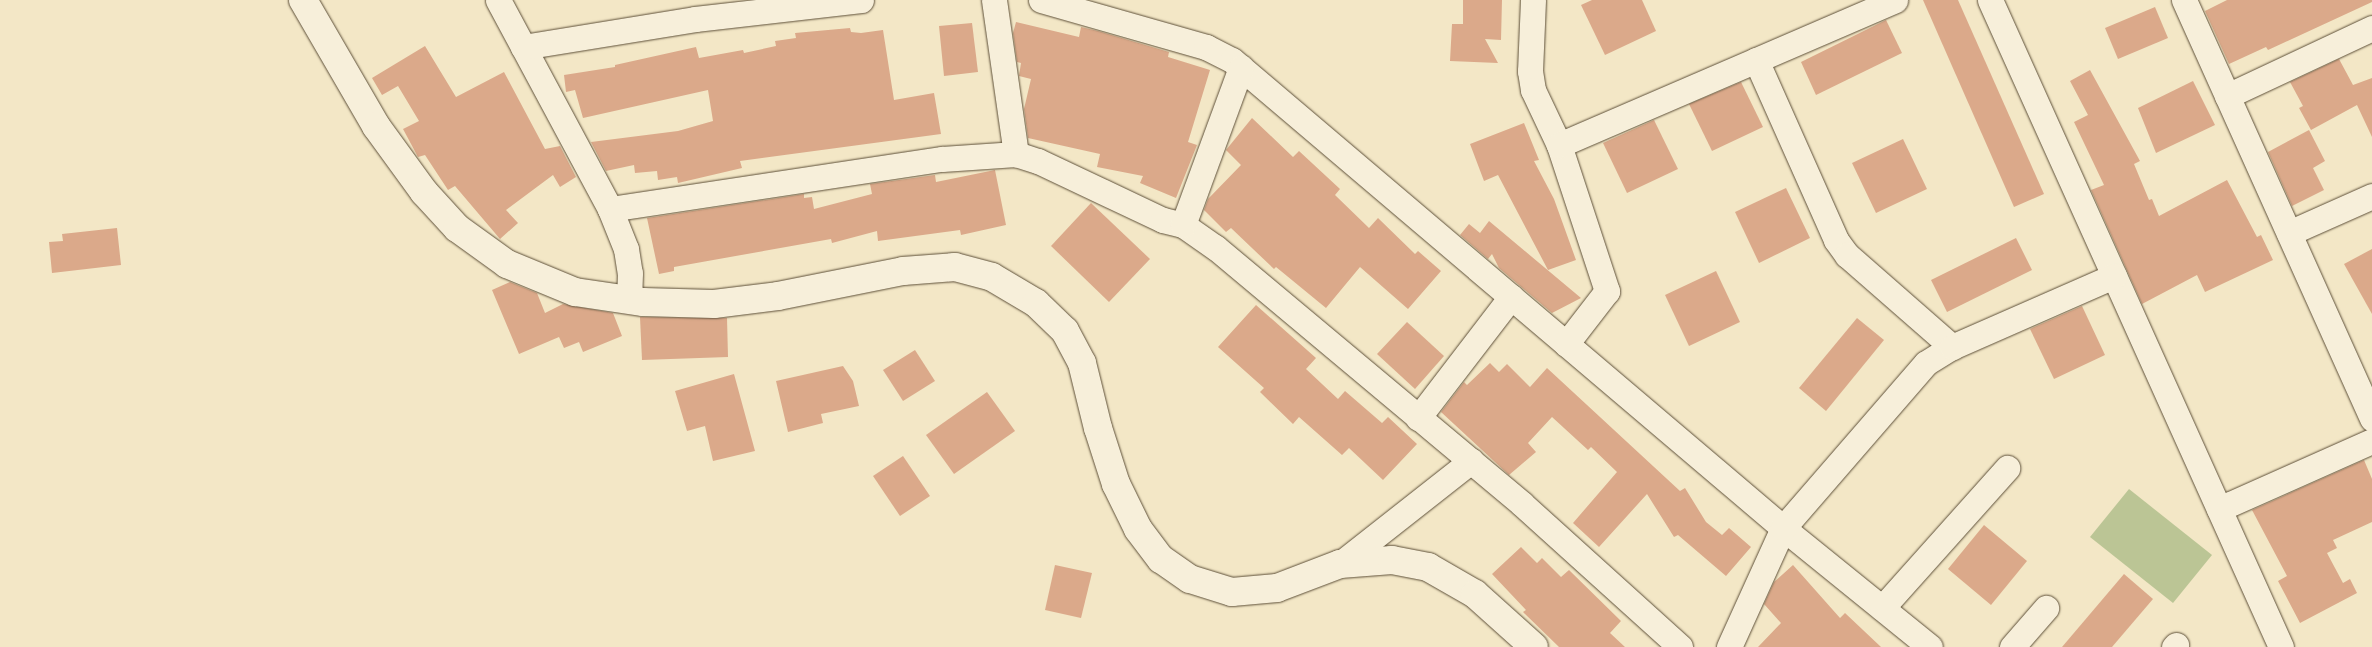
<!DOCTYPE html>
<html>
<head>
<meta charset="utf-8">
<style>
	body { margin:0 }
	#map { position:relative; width:2372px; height:647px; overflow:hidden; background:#f3e7c6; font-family:Vollkorn,serif }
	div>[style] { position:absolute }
	.green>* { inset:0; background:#bbc595 }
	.building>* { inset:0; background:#dba98a }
	.roads { filter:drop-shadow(0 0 1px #5d4f38) drop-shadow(0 0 1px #5d4f38) }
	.minor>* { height:25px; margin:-12.5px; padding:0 12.5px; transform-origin:12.5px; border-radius:12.5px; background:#f7efda }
	.tertiary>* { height:28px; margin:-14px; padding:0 14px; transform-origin:14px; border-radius:14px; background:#f7efda }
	span { translate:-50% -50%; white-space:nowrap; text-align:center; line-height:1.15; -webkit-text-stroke:4.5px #f7efda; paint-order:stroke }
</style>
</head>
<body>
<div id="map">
	<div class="green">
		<i style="clip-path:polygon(2129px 489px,2212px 555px,2173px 603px,2090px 537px)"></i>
	</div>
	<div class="building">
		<i style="clip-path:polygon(1463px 0,1502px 0,1501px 40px,1485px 39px,1498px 63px,1450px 61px,1452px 24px,1463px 24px)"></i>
		<i style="clip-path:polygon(1592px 0,1642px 0,1656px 31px,1605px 55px,1581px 5px)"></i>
		<i style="clip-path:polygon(1923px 0,1958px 0,2044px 194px,2014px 207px)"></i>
		<i style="clip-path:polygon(2227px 0,2372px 0,2372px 2px,2268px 50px,2266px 47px,2229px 64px,2205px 11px)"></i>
		<i style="clip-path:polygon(2155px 7px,2168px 38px,2118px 59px,2105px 28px)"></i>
		<i style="clip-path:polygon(1886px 20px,1902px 53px,1816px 95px,1801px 62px)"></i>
		<i style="clip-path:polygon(1016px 22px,1079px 37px,1081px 27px,1098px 31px,1169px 52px,1168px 57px,1210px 70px,1188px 142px,1197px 145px,1176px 198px,1140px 183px,1143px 176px,1097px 167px,1100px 154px,1028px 138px,1024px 109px,1031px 79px,1019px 76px,1021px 63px,1017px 62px,1013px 33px)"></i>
		<i style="clip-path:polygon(972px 23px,978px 72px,944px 76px,939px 26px)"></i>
		<i style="clip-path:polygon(850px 28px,851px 32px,861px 33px,883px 30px,894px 100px,934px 93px,941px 134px,740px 161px,742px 168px,678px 183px,677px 177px,658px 180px,657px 171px,635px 173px,634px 165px,606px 171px,591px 142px,678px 131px,713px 121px,708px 90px,583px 118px,575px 90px,566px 92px,564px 75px,615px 67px,615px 65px,696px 47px,699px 58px,743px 50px,744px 53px,776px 46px,775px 41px,796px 38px,795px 33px)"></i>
		<i style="clip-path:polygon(425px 46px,456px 97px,504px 72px,545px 149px,560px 146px,576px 177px,560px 187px,553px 175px,506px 210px,518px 223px,500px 239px,455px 186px,448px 190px,425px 155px,418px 157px,403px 129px,419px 121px,398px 86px,382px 95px,372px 78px)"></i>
		<i style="clip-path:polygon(2339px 59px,2353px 85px,2372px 78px,2372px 137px,2357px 105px,2311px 130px,2299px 108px,2303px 106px,2290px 82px)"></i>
		<i style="clip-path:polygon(2090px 70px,2140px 161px,2134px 164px,2149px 200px,2152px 199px,2159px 216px,2227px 180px,2257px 237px,2261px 235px,2273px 260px,2205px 292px,2197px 275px,2142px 304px,2091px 190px,2104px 185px,2074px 122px,2088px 115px,2070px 81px)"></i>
		<i style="clip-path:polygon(2193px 81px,2215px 125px,2156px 153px,2138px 108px)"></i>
		<i style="clip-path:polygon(1741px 82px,1763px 127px,1712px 151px,1689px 104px)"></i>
		<i style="clip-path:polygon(1252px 118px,1293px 157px,1299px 151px,1340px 189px,1335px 195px,1369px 228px,1378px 218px,1415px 254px,1418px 251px,1441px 271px,1408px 309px,1360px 267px,1326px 308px,1276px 267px,1274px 269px,1231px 228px,1226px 232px,1204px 210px,1208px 199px,1241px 165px,1226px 150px)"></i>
		<i style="clip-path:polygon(1654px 120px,1678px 169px,1627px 193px,1603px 143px)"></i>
		<i style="clip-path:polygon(1524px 123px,1539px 160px,1534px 161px,1554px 199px,1576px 260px,1548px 270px,1498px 175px,1484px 181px,1470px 144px)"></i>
		<i style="clip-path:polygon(2309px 130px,2325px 161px,2313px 168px,2324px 190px,2292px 206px,2268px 152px)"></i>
		<i style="clip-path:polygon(1903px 139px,1927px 189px,1876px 213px,1852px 163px)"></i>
		<i style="clip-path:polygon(995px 170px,1006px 225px,961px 235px,960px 230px,878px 241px,877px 231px,832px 243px,831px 239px,674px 267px,674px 271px,659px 274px,647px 218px,804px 194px,804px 198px,812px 197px,814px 209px,872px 194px,870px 184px,935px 175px,936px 182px)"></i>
		<i style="clip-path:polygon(1786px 188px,1810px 238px,1759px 263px,1735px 212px)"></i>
		<i style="clip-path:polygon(1091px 203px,1150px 259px,1109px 302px,1051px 246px)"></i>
		<i style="clip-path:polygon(1489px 221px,1581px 298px,1552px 313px,1499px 268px,1492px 254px,1488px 259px,1460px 235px,1469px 224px,1480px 233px)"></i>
		<i style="clip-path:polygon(117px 228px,121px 265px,52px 273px,49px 242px,63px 241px,62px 234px)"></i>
		<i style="clip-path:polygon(2016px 238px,2032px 270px,1947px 312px,1931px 280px)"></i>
		<i style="clip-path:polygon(2372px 249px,2372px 314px,2344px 264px)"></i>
		<i style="clip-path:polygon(1716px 271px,1740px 322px,1689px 346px,1665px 295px)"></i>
		<i style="clip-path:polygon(510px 282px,537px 293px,545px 313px,563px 304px,613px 313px,622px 336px,583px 352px,579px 342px,564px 348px,559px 337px,519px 354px,492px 290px)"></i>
		<i style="clip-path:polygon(1256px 305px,1316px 358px,1306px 369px,1338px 399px,1345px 391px,1382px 423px,1388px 417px,1417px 444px,1383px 480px,1349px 448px,1342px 455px,1299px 417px,1293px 424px,1260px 392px,1264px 388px,1218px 347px)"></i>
		<i style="clip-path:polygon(2082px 306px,2105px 355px,2054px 379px,2030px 329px)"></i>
		<i style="clip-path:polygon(640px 317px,727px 318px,728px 357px,642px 360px)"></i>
		<i style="clip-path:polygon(1857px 318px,1884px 340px,1826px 411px,1799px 388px)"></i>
		<i style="clip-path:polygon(1407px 322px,1444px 356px,1415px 389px,1377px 354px)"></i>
		<i style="clip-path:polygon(915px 350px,935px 381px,903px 401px,883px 370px)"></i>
		<i style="clip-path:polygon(1490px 363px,1499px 372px,1507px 364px,1530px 387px,1547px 368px,1680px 491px,1685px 488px,1706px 522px,1722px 535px,1729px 528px,1751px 547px,1726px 576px,1678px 535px,1674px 537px,1647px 494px,1599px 547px,1573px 523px,1617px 472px,1591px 447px,1588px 450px,1552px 417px,1528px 443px,1536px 452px,1509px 475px,1441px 412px,1464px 382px,1467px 385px)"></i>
		<i style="clip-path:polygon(843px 366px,853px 381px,859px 406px,821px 414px,823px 423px,788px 432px,776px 381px)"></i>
		<i style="clip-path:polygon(734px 374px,755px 451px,713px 461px,705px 426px,687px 431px,675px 391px)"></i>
		<i style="clip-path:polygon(987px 392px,1015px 431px,954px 474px,926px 435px)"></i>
		<i style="clip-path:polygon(903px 456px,930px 496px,900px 516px,873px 476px)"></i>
		<i style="clip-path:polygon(2364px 460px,2372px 479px,2372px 522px,2333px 540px,2337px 548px,2327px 553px,2343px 583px,2350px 579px,2357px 593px,2300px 623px,2278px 581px,2287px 576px,2252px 510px)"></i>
		<i style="clip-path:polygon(1984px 525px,2027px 561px,1991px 605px,1948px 569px)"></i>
		<i style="clip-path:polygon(1521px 547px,1537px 563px,1542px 558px,1561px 577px,1569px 570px,1621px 621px,1610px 633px,1625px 647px,1559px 647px,1523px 612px,1526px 610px,1492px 574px)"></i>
		<i style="clip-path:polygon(1055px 565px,1092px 573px,1081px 618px,1045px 610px)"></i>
		<i style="clip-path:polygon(1793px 565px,1840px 618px,1845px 613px,1881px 647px,1758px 647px,1781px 623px,1764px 604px,1774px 582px)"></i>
		<i style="clip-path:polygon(2124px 574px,2153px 599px,2112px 647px,2062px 647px)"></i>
	</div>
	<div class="roads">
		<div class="minor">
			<i style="left:498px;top:0;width:237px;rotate:61.8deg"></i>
			<i style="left:610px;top:209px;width:43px;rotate:68.2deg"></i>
			<i style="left:626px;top:249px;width:24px;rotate:81deg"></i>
			<i style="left:630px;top:273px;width:27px;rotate:92deg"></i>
			<i style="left:994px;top:0;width:156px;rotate:81.9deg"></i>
			<i style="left:1041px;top:0;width:172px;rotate:15.9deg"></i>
			<i style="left:1206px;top:47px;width:29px;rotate:27deg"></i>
			<i style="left:1232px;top:60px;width:723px;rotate:40.34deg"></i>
			<i style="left:1783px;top:528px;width:189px;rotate:39deg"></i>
			<i style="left:1533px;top:0;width:71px;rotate:92.4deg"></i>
			<i style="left:1530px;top:71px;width:19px;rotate:81deg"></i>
			<i style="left:1533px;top:90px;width:61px;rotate:64.7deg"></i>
			<i style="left:1559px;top:145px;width:154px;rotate:71.8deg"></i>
			<i style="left:1607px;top:291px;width:67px;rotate:127.7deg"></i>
			<i style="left:1990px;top:0;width:709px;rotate:65.78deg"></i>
			<i style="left:2184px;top:0;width:459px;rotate:65.8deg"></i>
			<i style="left:523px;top:47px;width:174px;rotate:-9.2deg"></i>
			<i style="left:695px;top:19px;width:167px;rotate:-6.5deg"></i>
			<i style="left:1756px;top:60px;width:197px;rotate:66deg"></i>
			<i style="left:1836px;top:240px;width:19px;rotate:54deg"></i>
			<i style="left:1847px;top:255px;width:140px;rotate:41.2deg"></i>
			<i style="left:2227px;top:96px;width:160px;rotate:-25.1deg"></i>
			<i style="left:1559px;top:145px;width:366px;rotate:-23.3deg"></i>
			<i style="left:610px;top:209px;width:336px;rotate:-8.6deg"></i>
			<i style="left:942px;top:159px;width:74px;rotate:-3.9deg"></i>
			<i style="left:1016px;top:154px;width:23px;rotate:18deg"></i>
			<i style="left:1038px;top:161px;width:138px;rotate:25.3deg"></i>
			<i style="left:1163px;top:220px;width:21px;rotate:14deg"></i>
			<i style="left:1183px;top:225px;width:39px;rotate:35deg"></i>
			<i style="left:1215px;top:247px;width:400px;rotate:39.9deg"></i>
			<i style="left:1522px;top:504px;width:213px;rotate:42.1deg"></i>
			<i style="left:1183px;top:225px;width:168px;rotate:-69.8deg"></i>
			<i style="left:2289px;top:233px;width:91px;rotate:-24deg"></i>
			<i style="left:1418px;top:418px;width:153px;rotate:-52.5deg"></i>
			<i style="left:2219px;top:509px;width:167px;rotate:-24deg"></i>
			<i style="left:1340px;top:564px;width:167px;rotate:-38.2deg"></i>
			<i style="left:1882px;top:608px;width:188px;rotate:-48.2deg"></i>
			<i style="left:1729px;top:647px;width:131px;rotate:-65.6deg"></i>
			<i style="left:1783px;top:528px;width:218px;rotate:-49.1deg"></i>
			<i style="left:1926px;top:363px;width:31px;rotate:-32deg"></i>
			<i style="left:1952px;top:347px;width:177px;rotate:-23.7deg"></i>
			<i style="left:2012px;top:647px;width:52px;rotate:-48.9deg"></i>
			<i style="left:2174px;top:647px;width:3px;rotate:-45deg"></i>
		</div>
		<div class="tertiary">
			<i style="left:303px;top:0;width:146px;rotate:59.9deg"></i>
			<i style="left:376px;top:126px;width:82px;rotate:54deg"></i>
			<i style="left:424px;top:192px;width:49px;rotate:47.5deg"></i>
			<i style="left:457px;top:228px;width:62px;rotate:35.8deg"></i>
			<i style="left:507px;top:264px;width:74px;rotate:22.4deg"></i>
			<i style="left:575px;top:292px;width:69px;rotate:8.4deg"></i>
			<i style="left:643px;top:302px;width:71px;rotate:1.6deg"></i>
			<i style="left:714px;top:304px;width:64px;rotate:-7.1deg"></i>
			<i style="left:778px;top:296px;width:127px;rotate:-11.3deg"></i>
			<i style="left:903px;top:271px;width:52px;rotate:-4.4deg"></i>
			<i style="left:955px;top:267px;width:38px;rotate:15deg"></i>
			<i style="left:992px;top:277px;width:51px;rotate:30.6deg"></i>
			<i style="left:1036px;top:303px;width:40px;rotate:44deg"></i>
			<i style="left:1065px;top:331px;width:36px;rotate:62deg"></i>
			<i style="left:1082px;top:363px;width:67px;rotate:76.2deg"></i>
			<i style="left:1098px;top:428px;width:59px;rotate:72.2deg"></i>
			<i style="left:1116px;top:484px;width:50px;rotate:63.9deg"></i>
			<i style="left:1138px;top:529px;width:38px;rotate:53deg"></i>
			<i style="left:1161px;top:559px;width:35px;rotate:35deg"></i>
			<i style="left:1190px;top:579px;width:44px;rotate:17.2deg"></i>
			<i style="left:1232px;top:592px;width:45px;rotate:-5.1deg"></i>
			<i style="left:1277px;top:588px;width:67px;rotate:-20.9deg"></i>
			<i style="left:1340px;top:564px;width:52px;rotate:-4.4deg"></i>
			<i style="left:1392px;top:560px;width:37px;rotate:11deg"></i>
			<i style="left:1428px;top:567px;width:54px;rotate:29.9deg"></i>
			<i style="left:1475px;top:594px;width:79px;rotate:41.9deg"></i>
		</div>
	</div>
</div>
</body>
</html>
